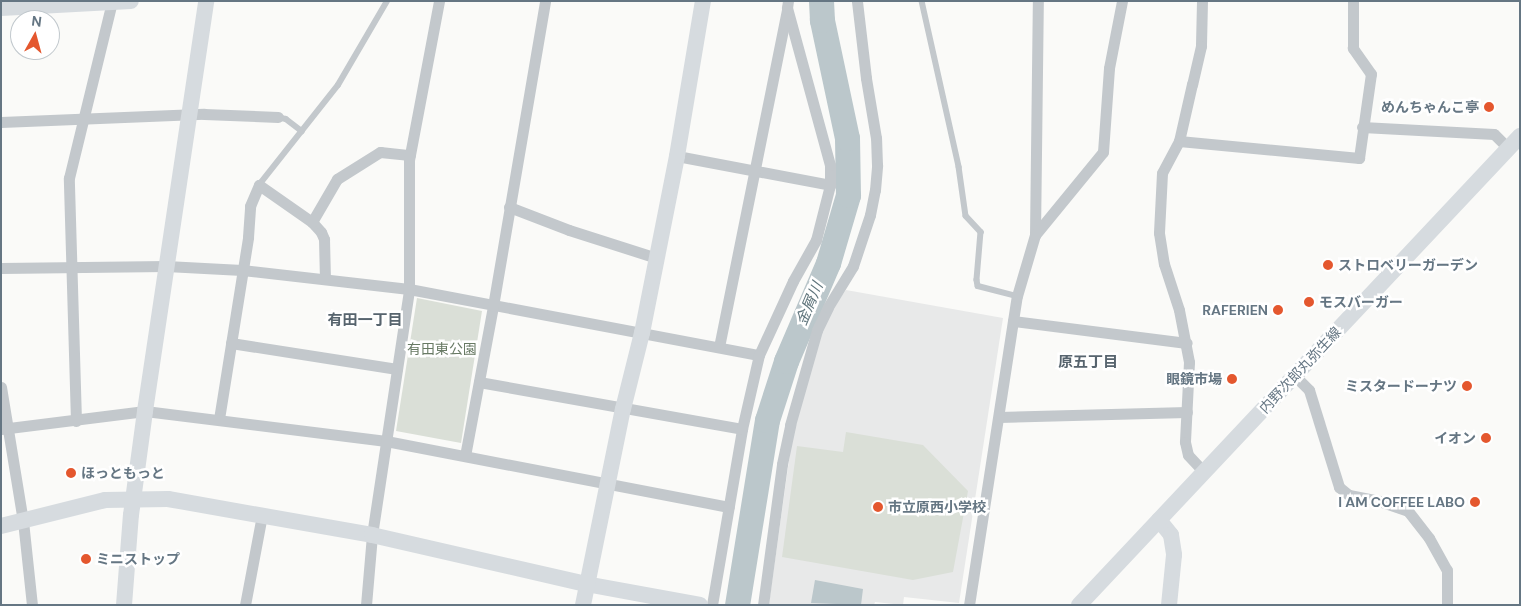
<!DOCTYPE html>
<html>
<head>
<meta charset="utf-8">
<style>
	body { margin:0 }
	#map { position:relative; width:1521px; height:606px; overflow:hidden; background:#fafaf8; font-family:"DM Sans","Noto Sans JP",sans-serif }
	div>[style] { position:absolute }
	.built>* { inset:0; background:#e8e9e9 }
	.green>* { inset:0; background:#dadfd7 }
	.water>* { inset:0; background:#bbc7cb }
	.river>* { height:25px; margin:-12.5px; padding:0 12.5px; transform-origin:12.5px; border-radius:12.5px; background:#bbc7cb }
	.lane>* { height:5.5px; margin:-2.75px; padding:0 2.75px; transform-origin:2.75px; border-radius:2.75px; background:#c3c8cc }
	.street>* { height:11px; margin:-5.5px; padding:0 5.5px; transform-origin:5.5px; border-radius:5.5px; background:#c3c8cc }
	.secondary>* { height:16px; margin:-8px; padding:0 8px; transform-origin:8px; border-radius:8px; background:#d6dbdf }
	.dots>* { width:14px; height:14px; translate:-50% -50%; box-sizing:border-box; border:2px solid #fff; border-radius:50% }
	span { translate:-50% -50%; white-space:nowrap; text-align:center; line-height:1.15; -webkit-text-stroke:5px #fff; paint-order:stroke }
	.poi-label { font-size:14px; color:#657683; font-weight:700 }
	.right { translate:-100% -50%; text-align:right }
	.left { translate:0 -50%; text-align:left }
	.park-label { font-size:14px; color:#687a64 }
	.street-label { font-size:14px; color:#657683 }
	.water-label { font-size:15px; color:#60757c; font-style:italic }
	.neighbourhood-label { font-size:15px; color:#57646e; font-weight:700 }
	.frame { position:absolute; inset:0; border:2px solid #657683; pointer-events:none }
	.north { position:absolute; left:10px; top:10px; width:50px; height:50px; box-sizing:border-box; background:#fff; border:1px solid #c1c8cd; border-radius:50%; rotate:7deg; font-size:14px; font-weight:700; line-height:20px; text-align:center; color:#657683 }
	.north::after { content:''; display:block; margin:auto; width:18px; height:22px; background:#e4572e; clip-path:polygon(50% 0,100% 100%,50% 72%,0 100%) }
</style>
</head>
<body>
<div id="map">
	<div class="built">
		<i style="clip-path:polygon(846px 290px,1003px 318px,959px 603px,904px 597px,903px 605px,875px 602px,874px 605px,769px 604px,795px 417px,825px 318px)"></i>
	</div>
	<div class="green">
		<i style="clip-path:polygon(417px 298px,482px 311px,461px 443px,396px 431px)"></i>
		<i style="clip-path:polygon(846px 432px,923px 445px,968px 491px,953px 572px,913px 580px,782px 557px,797px 446px,843px 452px)"></i>
	</div>
	<div class="water">
		<i style="clip-path:polygon(815px 580px,863px 589px,861px 605px,811px 603px)"></i>
	</div>
	<div class="river">
		<i style="left:737px;top:605px;width:187px;rotate:-80.8deg"></i>
		<i style="left:767px;top:420px;width:62px;rotate:-72.1deg"></i>
		<i style="left:786px;top:361px;width:107px;rotate:-66.8deg"></i>
		<i style="left:828px;top:263px;width:71px;rotate:-73.6deg"></i>
		<i style="left:848px;top:195px;width:57px;rotate:-91deg"></i>
		<i style="left:847px;top:138px;width:121px;rotate:-102deg"></i>
		<i style="left:822px;top:20px;width:19px;rotate:-93deg"></i>
	</div>
	<div class="lane">
		<i style="left:922px;top:1px;width:170px;rotate:77.4deg"></i>
		<i style="left:959px;top:167px;width:49px;rotate:81.9deg"></i>
		<i style="left:966px;top:216px;width:22px;rotate:47deg"></i>
		<i style="left:981px;top:232px;width:48px;rotate:94.8deg"></i>
		<i style="left:977px;top:280px;width:6px;rotate:81deg"></i>
		<i style="left:978px;top:286px;width:40px;rotate:14.4deg"></i>
		<i style="left:278px;top:117px;width:8px;rotate:14deg"></i>
		<i style="left:286px;top:119px;width:20px;rotate:37deg"></i>
		<i style="left:259px;top:185px;width:127px;rotate:-51.7deg"></i>
		<i style="left:338px;top:85px;width:97px;rotate:-59.7deg"></i>
	</div>
	<div class="street">
		<i style="left:1202px;top:1px;width:45px;rotate:91.3deg"></i>
		<i style="left:1201px;top:46px;width:39px;rotate:103deg"></i>
		<i style="left:1192px;top:84px;width:58px;rotate:102.8deg"></i>
		<i style="left:1179px;top:141px;width:36px;rotate:118deg"></i>
		<i style="left:1162px;top:173px;width:60px;rotate:92.9deg"></i>
		<i style="left:1159px;top:233px;width:31px;rotate:81deg"></i>
		<i style="left:1164px;top:264px;width:48px;rotate:71.9deg"></i>
		<i style="left:1179px;top:310px;width:53px;rotate:79.1deg"></i>
		<i style="left:1189px;top:362px;width:80px;rotate:92.9deg"></i>
		<i style="left:1185px;top:442px;width:13px;rotate:77deg"></i>
		<i style="left:1188px;top:455px;width:23px;rotate:47deg"></i>
		<i style="left:1px;top:122px;width:203px;rotate:-2.3deg"></i>
		<i style="left:204px;top:114px;width:74px;rotate:2.3deg"></i>
		<i style="left:1362px;top:127px;width:132px;rotate:3deg"></i>
		<i style="left:1494px;top:134px;width:20px;rotate:45deg"></i>
		<i style="left:1179px;top:141px;width:181px;rotate:5.4deg"></i>
		<i style="left:1359px;top:158px;width:85px;rotate:-81.9deg"></i>
		<i style="left:1371px;top:74px;width:32px;rotate:-125deg"></i>
		<i style="left:1353px;top:48px;width:47px;rotate:-90deg"></i>
		<i style="left:677px;top:156px;width:156px;rotate:10.7deg"></i>
		<i style="left:509px;top:207px;width:64px;rotate:21deg"></i>
		<i style="left:569px;top:230px;width:92px;rotate:17.7deg"></i>
		<i style="left:312px;top:222px;width:13px;rotate:48deg"></i>
		<i style="left:321px;top:232px;width:8px;rotate:67deg"></i>
		<i style="left:324px;top:239px;width:40px;rotate:88.6deg"></i>
		<i style="left:1035px;top:235px;width:234px;rotate:-89.3deg"></i>
		<i style="left:1px;top:268px;width:165px;rotate:-0.7deg"></i>
		<i style="left:166px;top:266px;width:76px;rotate:3deg"></i>
		<i style="left:242px;top:270px;width:168px;rotate:6.5deg"></i>
		<i style="left:409px;top:289px;width:356px;rotate:10.7deg"></i>
		<i style="left:759px;top:355px;width:81px;rotate:-65.3deg"></i>
		<i style="left:793px;top:281px;width:47px;rotate:-60.7deg"></i>
		<i style="left:816px;top:240px;width:57px;rotate:-75.7deg"></i>
		<i style="left:830px;top:185px;width:20px;rotate:-90deg"></i>
		<i style="left:830px;top:165px;width:163px;rotate:-105.3deg"></i>
		<i style="left:787px;top:8px;width:7px;rotate:-82deg"></i>
		<i style="left:1013px;top:321px;width:175px;rotate:7.2deg"></i>
		<i style="left:231px;top:343px;width:168px;rotate:8.9deg"></i>
		<i style="left:719px;top:347px;width:343px;rotate:-78.6deg"></i>
		<i style="left:1295px;top:376px;width:20px;rotate:45deg"></i>
		<i style="left:1309px;top:390px;width:102px;rotate:72.8deg"></i>
		<i style="left:1339px;top:487px;width:13px;rotate:39deg"></i>
		<i style="left:1349px;top:495px;width:31px;rotate:11deg"></i>
		<i style="left:1379px;top:501px;width:31px;rotate:19deg"></i>
		<i style="left:1408px;top:511px;width:34px;rotate:52deg"></i>
		<i style="left:1429px;top:538px;width:37px;rotate:61deg"></i>
		<i style="left:1447px;top:570px;width:35px;rotate:90deg"></i>
		<i style="left:479px;top:382px;width:267px;rotate:10.1deg"></i>
		<i style="left:1px;top:387px;width:136px;rotate:80.7deg"></i>
		<i style="left:23px;top:521px;width:84px;rotate:83.9deg"></i>
		<i style="left:999px;top:417px;width:188px;rotate:-1.5deg"></i>
		<i style="left:219px;top:419px;width:184px;rotate:-80.9deg"></i>
		<i style="left:248px;top:237px;width:31px;rotate:-86deg"></i>
		<i style="left:250px;top:206px;width:23px;rotate:-67deg"></i>
		<i style="left:259px;top:185px;width:65px;rotate:34.9deg"></i>
		<i style="left:312px;top:222px;width:50px;rotate:-59.8deg"></i>
		<i style="left:337px;top:179px;width:51px;rotate:-32.1deg"></i>
		<i style="left:380px;top:152px;width:30px;rotate:6deg"></i>
		<i style="left:76px;top:421px;width:243px;rotate:-91.7deg"></i>
		<i style="left:69px;top:178px;width:182px;rotate:-76.3deg"></i>
		<i style="left:1px;top:429px;width:145px;rotate:-7.1deg"></i>
		<i style="left:145px;top:411px;width:243px;rotate:7.1deg"></i>
		<i style="left:386px;top:441px;width:349px;rotate:10.9deg"></i>
		<i style="left:465px;top:456px;width:153px;rotate:-79.4deg"></i>
		<i style="left:493px;top:306px;width:309px;rotate:-80.3deg"></i>
		<i style="left:245px;top:605px;width:92px;rotate:-79.3deg"></i>
		<i style="left:366px;top:605px;width:70px;rotate:-85.1deg"></i>
		<i style="left:372px;top:535px;width:249px;rotate:-81.4deg"></i>
		<i style="left:409px;top:289px;width:129px;rotate:-90deg"></i>
		<i style="left:409px;top:160px;width:162px;rotate:-79.3deg"></i>
		<i style="left:712px;top:605px;width:179px;rotate:-80.3deg"></i>
		<i style="left:742px;top:429px;width:76px;rotate:-77.1deg"></i>
		<i style="left:763px;top:605px;width:142px;rotate:-82.3deg"></i>
		<i style="left:782px;top:464px;width:40px;rotate:-78deg"></i>
		<i style="left:790px;top:425px;width:99px;rotate:-74.1deg"></i>
		<i style="left:817px;top:330px;width:25px;rotate:-64deg"></i>
		<i style="left:828px;top:307px;width:48px;rotate:-58.6deg"></i>
		<i style="left:853px;top:266px;width:54px;rotate:-71.6deg"></i>
		<i style="left:870px;top:215px;width:25px;rotate:-79deg"></i>
		<i style="left:875px;top:190px;width:25px;rotate:-85deg"></i>
		<i style="left:877px;top:165px;width:27px;rotate:-92deg"></i>
		<i style="left:876px;top:138px;width:61px;rotate:-99.5deg"></i>
		<i style="left:866px;top:78px;width:78px;rotate:-96.7deg"></i>
		<i style="left:969px;top:605px;width:313px;rotate:-81.2deg"></i>
		<i style="left:1017px;top:296px;width:64px;rotate:-73.6deg"></i>
		<i style="left:1035px;top:235px;width:107px;rotate:-50.7deg"></i>
		<i style="left:1103px;top:152px;width:84px;rotate:-85.9deg"></i>
		<i style="left:1109px;top:68px;width:68px;rotate:-79deg"></i>
	</div>
	<div class="secondary">
		<i style="left:1px;top:8px;width:130px;rotate:-3.1deg"></i>
		<i style="left:1159px;top:520px;width:19px;rotate:51deg"></i>
		<i style="left:1171px;top:535px;width:20px;rotate:81deg"></i>
		<i style="left:1174px;top:555px;width:50px;rotate:95.7deg"></i>
		<i style="left:1px;top:526px;width:107px;rotate:-14deg"></i>
		<i style="left:105px;top:500px;width:63px;rotate:-0.9deg"></i>
		<i style="left:168px;top:499px;width:207px;rotate:10deg"></i>
		<i style="left:372px;top:535px;width:220px;rotate:12.9deg"></i>
		<i style="left:586px;top:584px;width:116px;rotate:10.4deg"></i>
		<i style="left:124px;top:605px;width:90px;rotate:-85.6deg"></i>
		<i style="left:131px;top:515px;width:105px;rotate:-82.3deg"></i>
		<i style="left:145px;top:411px;width:415px;rotate:-81.5deg"></i>
		<i style="left:583px;top:605px;width:200px;rotate:-78.5deg"></i>
		<i style="left:623px;top:409px;width:78px;rotate:-76deg"></i>
		<i style="left:642px;top:333px;width:180px;rotate:-78.8deg"></i>
		<i style="left:677px;top:156px;width:157px;rotate:-80.5deg"></i>
		<i style="left:1079px;top:605px;width:644px;rotate:-46.76deg"></i>
	</div>
	<div class="dots">
		<i style="left:1489px;top:107px;background:#e4572e"></i>
		<i style="left:1328px;top:265px;background:#e4572e"></i>
		<i style="left:1309px;top:302px;background:#e4572e"></i>
		<i style="left:1278px;top:310px;background:#e4572e"></i>
		<i style="left:1232px;top:379px;background:#e4572e"></i>
		<i style="left:1467px;top:386px;background:#e4572e"></i>
		<i style="left:1486px;top:438px;background:#e4572e"></i>
		<i style="left:71px;top:473px;background:#e4572e"></i>
		<i style="left:1475px;top:502px;background:#e4572e"></i>
		<i style="left:878px;top:507px;background:#e4572e"></i>
		<i style="left:86px;top:559px;background:#e4572e"></i>
	</div>
	<div class="poi-label">
		<span class="right" style="left:1479px;top:107px">めんちゃんこ亭</span>
		<span class="left" style="left:1338px;top:265px">ストロベリーガーデン</span>
		<span class="left" style="left:1319px;top:302px">モスバーガー</span>
		<span class="right" style="left:1268px;top:310px">RAFERIEN</span>
		<span class="right" style="left:1222px;top:379px">眼鏡市場</span>
		<span class="right" style="left:1457px;top:386px">ミスタードーナツ</span>
		<span class="right" style="left:1476px;top:438px">イオン</span>
		<span class="left" style="left:81px;top:473px">ほっともっと</span>
		<span class="right" style="left:1465px;top:502px">I AM COFFEE LABO</span>
		<span class="left" style="left:888px;top:507px">市立原西小学校</span>
		<span class="left" style="left:96px;top:559px">ミニストップ</span>
	</div>
	<div class="park-label">
		<span style="left:442px;top:349px">有田東公園</span>
	</div>
	<div class="street-label">
		<span style="left:1300px;top:370px;rotate:-47deg">内野次郎丸弥生線</span>
	</div>
	<div class="water-label">
		<span style="left:810px;top:304px;rotate:-67deg">金屑川</span>
	</div>
	<div class="neighbourhood-label">
		<span style="left:365px;top:321px">有田一丁目</span>
		<span style="left:1088px;top:363px">原五丁目</span>
	</div>
	<div class="frame"></div>
	<div class="north">N</div>
</div>
</body>
</html>
